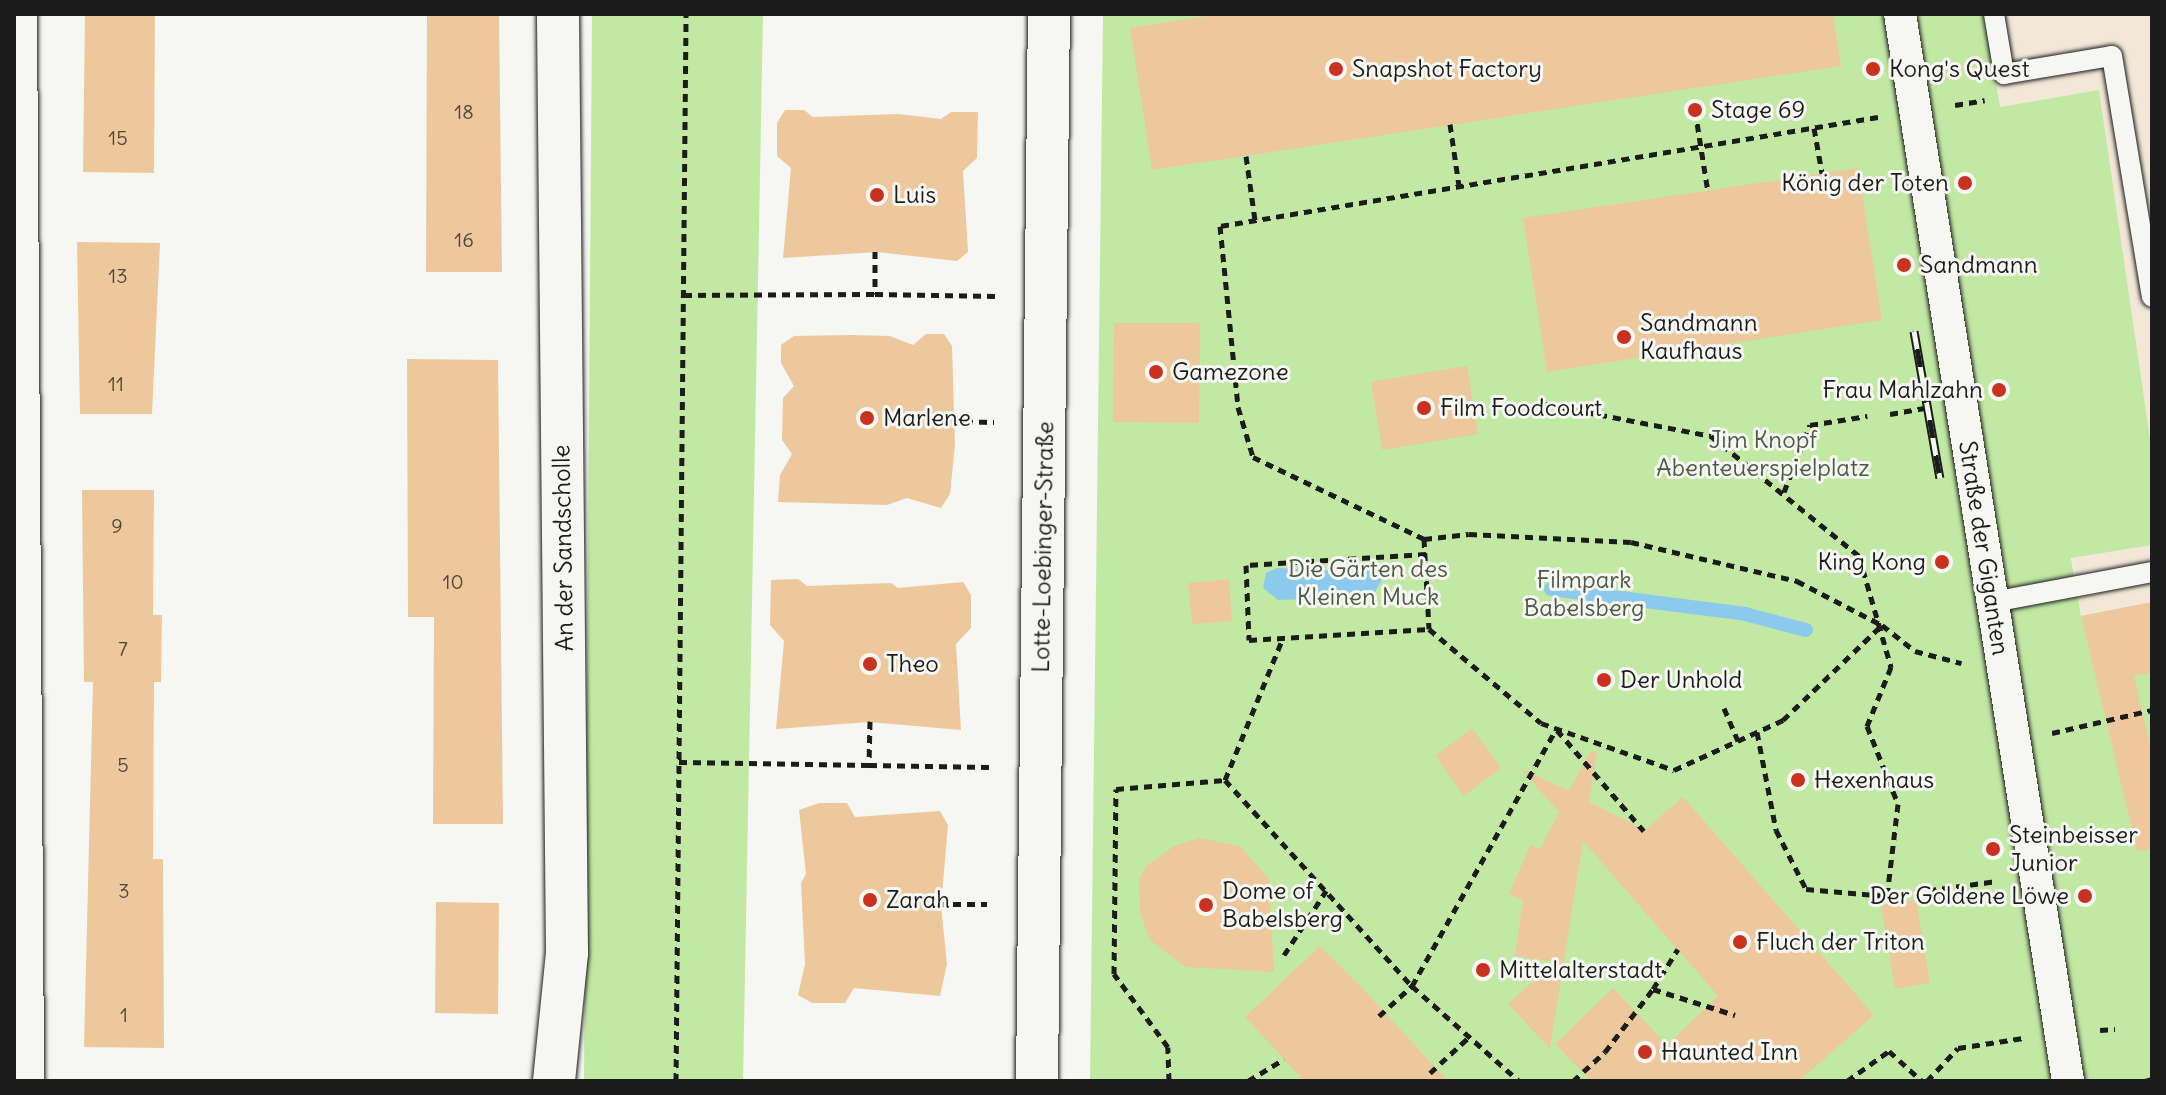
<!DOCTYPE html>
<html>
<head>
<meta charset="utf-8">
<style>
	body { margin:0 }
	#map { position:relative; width:2166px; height:1095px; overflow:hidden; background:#f6f6f2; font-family:Delius,sans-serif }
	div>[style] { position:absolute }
	.built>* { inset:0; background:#f3e8d8 }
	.green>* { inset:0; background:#c2e9a4 }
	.water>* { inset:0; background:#8ccaed }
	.stream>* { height:14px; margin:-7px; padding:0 7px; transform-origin:7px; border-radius:7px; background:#8ccaed }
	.building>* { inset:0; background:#edc89d }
	.path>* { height:5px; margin-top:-2.5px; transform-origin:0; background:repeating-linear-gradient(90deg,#1c1c1c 0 8px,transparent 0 14px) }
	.roads { filter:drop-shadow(0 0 2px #1c1c1c) drop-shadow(0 0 2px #1c1c1c) }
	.service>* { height:20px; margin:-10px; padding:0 10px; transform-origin:10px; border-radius:10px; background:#f6f6f2 }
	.pedestrian>* { height:32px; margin:-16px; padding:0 16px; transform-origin:16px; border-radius:16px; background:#f6f6f2 }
	.minor>* { height:42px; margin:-21px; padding:0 21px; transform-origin:21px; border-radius:21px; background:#f6f6f2 }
	.rail>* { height:9px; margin-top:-4.5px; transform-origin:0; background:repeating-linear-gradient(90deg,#f6f6f2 0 18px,#1c1c1c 0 36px); box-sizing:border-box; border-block:2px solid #1c1c1c }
	.dots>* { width:22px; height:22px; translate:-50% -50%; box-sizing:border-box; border:4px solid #f6f6f2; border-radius:50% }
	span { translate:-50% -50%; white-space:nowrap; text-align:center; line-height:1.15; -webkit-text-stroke:6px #f6f6f2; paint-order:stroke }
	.number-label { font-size:20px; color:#50473c }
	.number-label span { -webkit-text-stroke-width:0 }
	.poi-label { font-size:24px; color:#1c1c1c }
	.left { translate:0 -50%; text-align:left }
	.right { translate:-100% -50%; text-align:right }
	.park-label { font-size:24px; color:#4e5a45 }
	.street-label { font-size:24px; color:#1c1c1c }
	.frame { position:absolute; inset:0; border:16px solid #1c1c1c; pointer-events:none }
</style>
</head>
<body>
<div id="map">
	<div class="built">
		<i style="clip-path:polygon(1985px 14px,2152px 14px,2152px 602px,2081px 616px)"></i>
	</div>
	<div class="green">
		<i style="clip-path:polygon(592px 14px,763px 14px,743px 1081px,584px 1081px)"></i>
		<i style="clip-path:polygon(1103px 14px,1985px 14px,2000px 107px,2099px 90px,2152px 452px,2152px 545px,2071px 558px,2081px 616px,2152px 602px,2152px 1081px,1090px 1081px)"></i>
	</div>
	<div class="water">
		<i style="clip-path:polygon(1365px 566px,1382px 580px,1372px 597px,1278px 600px,1263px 588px,1266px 573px,1277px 568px,1355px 571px)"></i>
	</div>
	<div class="stream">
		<i style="left:1551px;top:589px;width:196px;rotate:7.3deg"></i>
		<i style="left:1745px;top:614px;width:63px;rotate:14.7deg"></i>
	</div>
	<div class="building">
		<i style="clip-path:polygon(85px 14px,155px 14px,154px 173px,83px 172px)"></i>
		<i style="clip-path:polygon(427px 14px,499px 14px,502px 272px,426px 272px)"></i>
		<i style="clip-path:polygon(1220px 14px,1833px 14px,1841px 66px,1152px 170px,1130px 28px)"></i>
		<i style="clip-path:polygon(785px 110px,804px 110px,813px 117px,898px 114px,941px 119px,951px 112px,978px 112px,977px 158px,963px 171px,968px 252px,957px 261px,877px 252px,783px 258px,791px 168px,777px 156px,777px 123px)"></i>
		<i style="clip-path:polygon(1858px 168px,1882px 320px,1547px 372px,1523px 218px)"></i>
		<i style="clip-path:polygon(77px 242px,160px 243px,152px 414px,80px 414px)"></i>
		<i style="clip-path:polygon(1114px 323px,1200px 323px,1199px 423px,1113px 422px)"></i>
		<i style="clip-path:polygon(926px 334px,944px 334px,952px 346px,955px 445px,950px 494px,941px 508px,907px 498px,887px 505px,778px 502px,780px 475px,792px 454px,782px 440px,783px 398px,794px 386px,781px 363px,781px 345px,794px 336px,851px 335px,890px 336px,913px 345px)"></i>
		<i style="clip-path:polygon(407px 359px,498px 360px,503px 824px,433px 824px,434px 617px,408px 617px)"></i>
		<i style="clip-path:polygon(1467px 366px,1478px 434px,1382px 450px,1371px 382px)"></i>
		<i style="clip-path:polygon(82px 490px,154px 490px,153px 615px,162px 615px,161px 682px,154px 682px,153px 859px,163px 859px,164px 1048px,84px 1047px,93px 682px,84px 682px)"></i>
		<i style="clip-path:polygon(798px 579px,807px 586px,891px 583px,898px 588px,963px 582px,971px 595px,971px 628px,956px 644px,961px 730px,869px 722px,776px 729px,784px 641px,770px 625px,771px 580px)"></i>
		<i style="clip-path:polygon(1229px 579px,1232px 621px,1192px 624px,1188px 583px)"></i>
		<i style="clip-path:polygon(2152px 602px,2152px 672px,2134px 676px,2152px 754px,2152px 849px,2137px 851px,2081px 616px)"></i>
		<i style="clip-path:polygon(1472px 728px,1501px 768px,1464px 796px,1435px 756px)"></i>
		<i style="clip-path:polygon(1590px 751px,1597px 753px,1589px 802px,1645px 830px,1683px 797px,1874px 1015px,1799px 1081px,1591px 1081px,1555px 1044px,1613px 988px,1667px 1045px,1718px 996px,1583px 841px,1550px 1049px,1508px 1004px,1554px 962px,1515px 956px,1523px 900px,1509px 894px,1530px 845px,1540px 849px,1559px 812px,1520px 768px,1569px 791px)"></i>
		<i style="clip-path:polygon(819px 803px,847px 803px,855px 817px,940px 811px,948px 825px,941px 906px,947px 964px,940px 996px,854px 988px,845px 1003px,812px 1003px,798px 995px,805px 964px,801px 883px,806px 874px,799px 810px)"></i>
		<i style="clip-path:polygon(1200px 838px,1240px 846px,1269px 879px,1274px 972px,1185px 967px,1150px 940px,1140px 913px,1139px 880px,1146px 866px,1174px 846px)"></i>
		<i style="clip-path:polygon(1916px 900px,1930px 983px,1895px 989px,1881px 905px)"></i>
		<i style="clip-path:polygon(436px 902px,499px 903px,498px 1014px,435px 1013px)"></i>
		<i style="clip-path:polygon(1320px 946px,1364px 990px,1448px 1081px,1304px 1081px,1245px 1017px)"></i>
	</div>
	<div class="path">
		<i style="left:1955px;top:105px;width:30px;rotate:-9deg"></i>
		<i style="left:1695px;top:110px;width:83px;rotate:81deg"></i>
		<i style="left:1878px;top:117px;width:667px;rotate:170.59deg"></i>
		<i style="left:1220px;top:226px;width:182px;rotate:84.3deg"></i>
		<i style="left:1238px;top:407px;width:52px;rotate:73.3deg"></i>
		<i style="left:1253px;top:457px;width:190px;rotate:25.6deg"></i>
		<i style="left:1424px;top:539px;width:45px;rotate:-6.3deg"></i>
		<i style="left:1469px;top:534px;width:162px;rotate:2.8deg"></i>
		<i style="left:1631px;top:542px;width:171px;rotate:13.2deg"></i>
		<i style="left:1797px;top:581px;width:96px;rotate:27.4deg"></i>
		<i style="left:1882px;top:625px;width:42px;rotate:38.2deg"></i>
		<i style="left:1915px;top:651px;width:48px;rotate:14.6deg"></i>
		<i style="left:1450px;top:124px;width:63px;rotate:81.7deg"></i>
		<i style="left:1814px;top:128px;width:46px;rotate:79.9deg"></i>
		<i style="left:1246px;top:156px;width:65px;rotate:82deg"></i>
		<i style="left:875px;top:251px;width:43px;rotate:90deg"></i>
		<i style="left:875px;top:294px;width:121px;rotate:0.9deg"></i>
		<i style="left:684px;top:295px;width:191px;rotate:-0.3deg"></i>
		<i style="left:1544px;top:404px;width:170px;rotate:10.8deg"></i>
		<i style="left:1711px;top:436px;width:191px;rotate:39deg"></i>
		<i style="left:1859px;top:556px;width:116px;rotate:73.9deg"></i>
		<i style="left:1891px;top:667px;width:64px;rotate:112.1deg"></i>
		<i style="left:1867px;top:726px;width:84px;rotate:68.3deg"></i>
		<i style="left:1898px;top:804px;width:93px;rotate:96.8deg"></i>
		<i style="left:1890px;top:414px;width:35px;rotate:-10deg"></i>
		<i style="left:951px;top:421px;width:43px;rotate:1.3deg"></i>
		<i style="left:1784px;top:492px;width:72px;rotate:-68.8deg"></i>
		<i style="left:1810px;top:425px;width:58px;rotate:-9deg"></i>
		<i style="left:1424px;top:539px;width:90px;rotate:86.8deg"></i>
		<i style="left:1426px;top:554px;width:180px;rotate:176.5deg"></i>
		<i style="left:1246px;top:565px;width:75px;rotate:87.7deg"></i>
		<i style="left:1249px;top:640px;width:180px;rotate:-3.5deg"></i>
		<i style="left:1429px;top:629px;width:146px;rotate:40deg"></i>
		<i style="left:1541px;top:723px;width:141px;rotate:19.5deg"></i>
		<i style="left:1674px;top:770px;width:120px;rotate:-24.6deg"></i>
		<i style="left:1783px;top:720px;width:137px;rotate:-43.8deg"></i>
		<i style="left:1724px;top:708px;width:36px;rotate:67deg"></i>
		<i style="left:870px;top:721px;width:44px;rotate:91.3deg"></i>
		<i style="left:869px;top:765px;width:120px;rotate:1deg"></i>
		<i style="left:1557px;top:730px;width:133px;rotate:49.3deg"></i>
		<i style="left:1757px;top:732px;width:100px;rotate:79deg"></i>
		<i style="left:1776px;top:830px;width:66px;rotate:63deg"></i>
		<i style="left:1806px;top:889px;width:81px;rotate:4.9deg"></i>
		<i style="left:1887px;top:896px;width:111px;rotate:-7.8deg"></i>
		<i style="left:2052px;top:733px;width:103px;rotate:-13deg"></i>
		<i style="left:679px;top:762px;width:190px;rotate:0.9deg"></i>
		<i style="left:1225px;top:780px;width:278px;rotate:47.8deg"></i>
		<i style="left:1412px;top:986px;width:143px;rotate:41.6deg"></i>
		<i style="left:1225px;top:780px;width:153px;rotate:-67.8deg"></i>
		<i style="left:939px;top:904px;width:48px"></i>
		<i style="left:1284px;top:955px;width:77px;rotate:-56.7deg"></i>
		<i style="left:1653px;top:989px;width:47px;rotate:-58deg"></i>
		<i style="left:1379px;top:1016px;width:45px;rotate:-42.3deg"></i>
		<i style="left:1412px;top:986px;width:295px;rotate:-60.7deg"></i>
		<i style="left:2100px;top:1030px;width:15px;rotate:-4deg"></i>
		<i style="left:1430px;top:1073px;width:53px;rotate:-42.7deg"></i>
		<i style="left:676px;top:1081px;width:1067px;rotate:-89.46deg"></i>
		<i style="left:1169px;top:1081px;width:34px;rotate:-92deg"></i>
		<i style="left:1168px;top:1047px;width:91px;rotate:-126.5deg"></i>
		<i style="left:1114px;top:974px;width:185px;rotate:-89.4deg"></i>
		<i style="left:1116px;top:789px;width:109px;rotate:-4.7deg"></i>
		<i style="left:1248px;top:1081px;width:42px;rotate:-31.4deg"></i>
		<i style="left:1573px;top:1081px;width:43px;rotate:-42.2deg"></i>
		<i style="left:1605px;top:1052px;width:79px;rotate:-52.7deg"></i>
		<i style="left:1653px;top:989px;width:86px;rotate:17.6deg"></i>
		<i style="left:1847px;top:1081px;width:52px;rotate:-35.5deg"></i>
		<i style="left:1889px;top:1051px;width:45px;rotate:42.3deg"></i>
		<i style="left:1927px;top:1081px;width:45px;rotate:-46.8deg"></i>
		<i style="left:1958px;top:1048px;width:66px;rotate:-8.7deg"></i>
		<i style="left:2145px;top:1081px;width:7px;rotate:-16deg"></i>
	</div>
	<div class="roads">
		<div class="service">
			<i style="left:1994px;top:14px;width:61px;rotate:80.5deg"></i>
			<i style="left:2004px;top:74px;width:109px;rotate:-9.5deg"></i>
			<i style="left:2112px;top:56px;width:244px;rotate:80.6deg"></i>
			<i style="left:1993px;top:602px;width:162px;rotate:-10.7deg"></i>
		</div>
		<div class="pedestrian">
			<i style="left:1900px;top:14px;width:1080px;rotate:81.05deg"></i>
		</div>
		<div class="minor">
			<i style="left:16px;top:14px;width:1067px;rotate:89.62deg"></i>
			<i style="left:554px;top:1081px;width:129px;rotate:-84.2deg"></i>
			<i style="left:567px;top:953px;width:939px;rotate:-90.55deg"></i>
			<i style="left:1037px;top:1081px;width:1067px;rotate:-89.36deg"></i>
		</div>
	</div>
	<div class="rail">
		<i style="left:1914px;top:331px;width:149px;rotate:80deg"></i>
	</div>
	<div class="dots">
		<i style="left:1336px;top:69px;background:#c8321e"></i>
		<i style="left:1873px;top:69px;background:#c8321e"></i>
		<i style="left:1695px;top:110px;background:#c8321e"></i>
		<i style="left:1965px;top:183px;background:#c8321e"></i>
		<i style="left:877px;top:195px;background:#c8321e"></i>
		<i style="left:1904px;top:265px;background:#c8321e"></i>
		<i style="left:1624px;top:337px;background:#c8321e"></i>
		<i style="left:1156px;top:372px;background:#c8321e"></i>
		<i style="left:1999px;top:390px;background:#c8321e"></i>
		<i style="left:1424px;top:408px;background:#c8321e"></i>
		<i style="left:867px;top:418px;background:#c8321e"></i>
		<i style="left:1942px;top:562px;background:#c8321e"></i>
		<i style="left:870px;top:664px;background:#c8321e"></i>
		<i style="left:1604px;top:680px;background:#c8321e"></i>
		<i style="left:1798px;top:780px;background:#c8321e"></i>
		<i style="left:1993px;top:849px;background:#c8321e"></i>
		<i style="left:2085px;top:896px;background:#c8321e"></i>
		<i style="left:870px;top:900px;background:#c8321e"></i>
		<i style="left:1206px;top:905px;background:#c8321e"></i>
		<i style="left:1740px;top:942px;background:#c8321e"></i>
		<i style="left:1483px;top:970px;background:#c8321e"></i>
		<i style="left:1645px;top:1052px;background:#c8321e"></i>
	</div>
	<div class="number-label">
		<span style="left:464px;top:111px">18</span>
		<span style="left:118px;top:137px">15</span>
		<span style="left:464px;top:239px">16</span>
		<span style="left:118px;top:275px">13</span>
		<span style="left:116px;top:383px">11</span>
		<span style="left:117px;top:525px">9</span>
		<span style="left:453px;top:581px">10</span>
		<span style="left:123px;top:648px">7</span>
		<span style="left:123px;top:764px">5</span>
		<span style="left:124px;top:890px">3</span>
		<span style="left:124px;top:1014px">1</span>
	</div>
	<div class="poi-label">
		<span class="left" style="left:1352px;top:69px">Snapshot Factory</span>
		<span class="left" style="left:1889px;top:69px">Kong's Quest</span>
		<span class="left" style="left:1711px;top:110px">Stage 69</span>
		<span class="right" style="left:1949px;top:183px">König der Toten</span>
		<span class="left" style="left:893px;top:195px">Luis</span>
		<span class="left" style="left:1920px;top:265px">Sandmann</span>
		<span class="left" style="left:1640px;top:337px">Sandmann<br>Kaufhaus</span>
		<span class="left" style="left:1172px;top:372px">Gamezone</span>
		<span class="right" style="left:1983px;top:390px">Frau Mahlzahn</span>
		<span class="left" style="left:1440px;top:408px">Film Foodcourt</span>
		<span class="left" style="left:883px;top:418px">Marlene</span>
		<span class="right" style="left:1926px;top:562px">King Kong</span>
		<span class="left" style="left:886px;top:664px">Theo</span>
		<span class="left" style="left:1620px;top:680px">Der Unhold</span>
		<span class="left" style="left:1814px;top:780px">Hexenhaus</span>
		<span class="left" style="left:2009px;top:849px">Steinbeisser<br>Junior</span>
		<span class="left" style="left:1222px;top:905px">Dome of<br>Babelsberg</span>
		<span class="right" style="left:2069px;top:896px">Der Goldene Löwe</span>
		<span class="left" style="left:886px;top:900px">Zarah</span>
		<span class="left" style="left:1756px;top:942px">Fluch der Triton</span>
		<span class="left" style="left:1499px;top:970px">Mittelalterstadt</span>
		<span class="left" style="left:1661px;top:1052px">Haunted Inn</span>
	</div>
	<div class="park-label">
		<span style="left:1763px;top:454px">Jim Knopf<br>Abenteuerspielplatz</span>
		<span style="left:1368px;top:583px">Die Gärten des<br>Kleinen Muck</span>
		<span style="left:1584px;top:594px">Filmpark<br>Babelsberg</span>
	</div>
	<div class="street-label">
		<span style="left:1043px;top:547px;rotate:-89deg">Lotte-Loebinger-Straße</span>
		<span style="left:563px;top:548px;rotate:-91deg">An der Sandscholle</span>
		<span style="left:1984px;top:548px;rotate:81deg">Straße der Giganten</span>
	</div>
	<div class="frame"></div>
</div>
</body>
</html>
